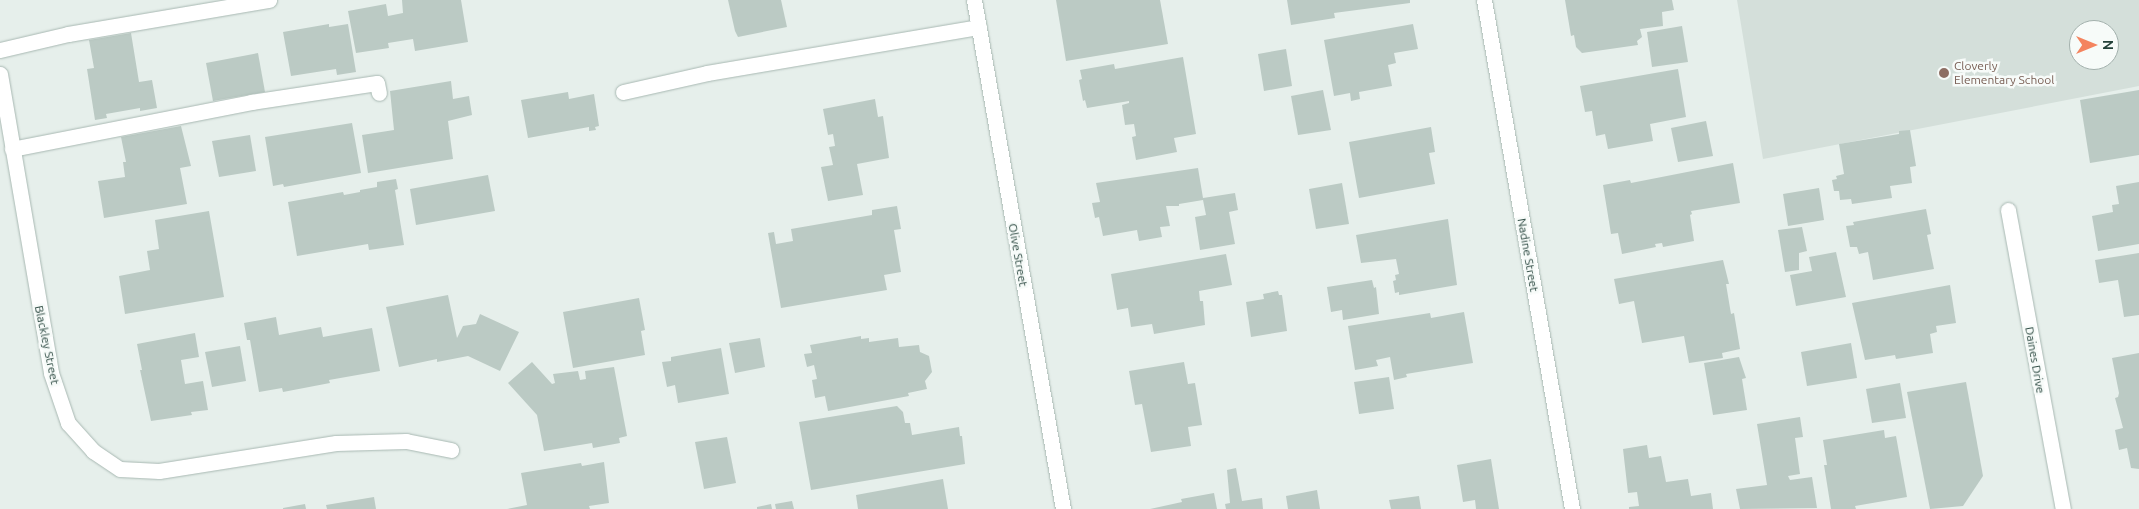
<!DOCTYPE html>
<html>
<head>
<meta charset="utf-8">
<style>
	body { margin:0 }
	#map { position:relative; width:2139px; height:509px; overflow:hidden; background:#e6efeb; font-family:Ubuntu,sans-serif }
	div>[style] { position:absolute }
	.built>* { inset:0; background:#d4dfda }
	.building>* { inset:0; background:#bbcac4 }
	.roads { filter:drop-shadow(0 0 1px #a8b8b2) drop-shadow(0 0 1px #a8b8b2) }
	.service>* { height:15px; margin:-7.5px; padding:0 7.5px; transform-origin:7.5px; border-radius:7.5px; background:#fff }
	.minor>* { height:15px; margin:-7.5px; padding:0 7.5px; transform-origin:7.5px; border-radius:7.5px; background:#fff }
	.tertiary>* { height:15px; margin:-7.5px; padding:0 7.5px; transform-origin:7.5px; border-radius:7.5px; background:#fff }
	.dots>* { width:14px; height:14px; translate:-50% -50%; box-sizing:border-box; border:2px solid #f7fbf9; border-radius:50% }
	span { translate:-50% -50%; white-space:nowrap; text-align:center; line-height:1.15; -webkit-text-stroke:5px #f7fbf9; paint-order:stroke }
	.education-label { font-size:12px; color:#785e54 }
	.left { translate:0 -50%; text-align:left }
	.street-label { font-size:12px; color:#24423a }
	.north { position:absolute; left:2069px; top:20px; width:50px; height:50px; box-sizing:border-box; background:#f7fbf9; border:1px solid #a3b1ad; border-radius:50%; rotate:90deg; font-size:14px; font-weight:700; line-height:20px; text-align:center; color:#24423a }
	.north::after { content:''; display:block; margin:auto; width:18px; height:22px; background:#f4845f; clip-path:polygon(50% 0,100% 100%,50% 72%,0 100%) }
</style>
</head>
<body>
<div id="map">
	<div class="built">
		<i style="clip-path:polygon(evenodd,1737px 0,2139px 0,2139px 86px,1763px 159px,1737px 0,2079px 30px,2109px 30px,2109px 60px,2079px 60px,2079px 30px)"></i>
	</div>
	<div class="building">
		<i style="clip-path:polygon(402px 0,461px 0,468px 42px,415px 51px,413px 39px,388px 43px,389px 48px,356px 53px,348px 11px,386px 4px,388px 16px,403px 13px)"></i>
		<i style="clip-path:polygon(728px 0,781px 0,787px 27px,738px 37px,735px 31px)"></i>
		<i style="clip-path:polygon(1056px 0,1160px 0,1168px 44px,1066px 61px)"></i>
		<i style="clip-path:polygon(1287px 0,1410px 0,1410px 3px,1334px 13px,1335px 18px,1291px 25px)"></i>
		<i style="clip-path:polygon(1565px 0,1672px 0,1674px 10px,1662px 12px,1663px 26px,1640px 29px,1642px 37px,1637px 41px,1638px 45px,1582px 53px,1576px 47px,1574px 35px,1571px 36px)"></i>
		<i style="clip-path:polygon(329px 24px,329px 27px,348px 24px,356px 72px,337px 75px,336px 69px,291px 76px,283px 32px)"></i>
		<i style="clip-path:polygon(1413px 24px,1418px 49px,1394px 53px,1396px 63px,1388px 65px,1392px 86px,1359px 92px,1360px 99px,1351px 101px,1350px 93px,1334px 96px,1324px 40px)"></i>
		<i style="clip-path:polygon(1682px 26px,1688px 62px,1652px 67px,1647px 32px)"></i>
		<i style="clip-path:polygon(131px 33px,139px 82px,152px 80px,157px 108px,140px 111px,140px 108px,106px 114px,107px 118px,95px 120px,87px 69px,94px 68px,89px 40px)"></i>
		<i style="clip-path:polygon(1286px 49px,1292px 86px,1264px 91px,1258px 54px)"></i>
		<i style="clip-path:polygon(258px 53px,265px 92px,213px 101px,206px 63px)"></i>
		<i style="clip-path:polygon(1183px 57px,1196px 134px,1174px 138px,1177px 152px,1136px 160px,1132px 137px,1136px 136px,1134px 124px,1125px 125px,1122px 105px,1129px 103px,1129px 101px,1087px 108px,1085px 100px,1083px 101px,1079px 80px,1082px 79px,1080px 70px,1114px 64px,1115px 69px)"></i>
		<i style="clip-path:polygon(1678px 69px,1686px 117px,1650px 124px,1653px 141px,1608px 149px,1605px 134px,1596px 136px,1592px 111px,1585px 112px,1580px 86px)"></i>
		<i style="clip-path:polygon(451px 81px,453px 99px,469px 96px,472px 115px,448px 121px,453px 159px,368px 173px,362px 135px,394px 130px,390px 91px)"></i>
		<i style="clip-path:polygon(1323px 90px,1331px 130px,1298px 135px,1291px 96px)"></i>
		<i style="clip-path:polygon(2139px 90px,2139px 155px,2090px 163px,2080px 100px)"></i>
		<i style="clip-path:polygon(568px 92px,569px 99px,594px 94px,599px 126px,595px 127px,596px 130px,589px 131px,589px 127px,528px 138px,521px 100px)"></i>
		<i style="clip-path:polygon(875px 99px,878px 117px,883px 116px,889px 158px,857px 164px,863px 195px,828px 201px,821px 167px,833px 165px,829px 147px,835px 146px,833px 134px,828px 135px,823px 109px)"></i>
		<i style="clip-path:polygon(1706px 121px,1713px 156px,1678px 162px,1671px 128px)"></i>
		<i style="clip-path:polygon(352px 123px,361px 173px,284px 187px,283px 184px,273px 186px,265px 137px)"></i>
		<i style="clip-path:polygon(181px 126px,191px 166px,180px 168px,187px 204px,104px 218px,98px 181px,125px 177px,123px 162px,126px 162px,121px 137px)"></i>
		<i style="clip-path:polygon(1431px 127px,1435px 152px,1429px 153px,1435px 184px,1359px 198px,1349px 142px)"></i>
		<i style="clip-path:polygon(1910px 130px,1916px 166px,1910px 167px,1912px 183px,1890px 186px,1892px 198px,1852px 204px,1851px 199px,1840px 200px,1839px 191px,1834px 191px,1832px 180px,1837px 179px,1836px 176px,1844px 174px,1839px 144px,1899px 134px,1899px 131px)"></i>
		<i style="clip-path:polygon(250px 135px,256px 171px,219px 177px,212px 141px)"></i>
		<i style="clip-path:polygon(1733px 163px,1740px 203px,1691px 211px,1692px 214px,1690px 215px,1694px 241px,1663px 247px,1662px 243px,1655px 244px,1656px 247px,1622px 254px,1618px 233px,1611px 234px,1603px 185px,1630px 180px,1631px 183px)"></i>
		<i style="clip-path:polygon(1198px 168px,1203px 198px,1235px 193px,1238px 210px,1229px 212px,1235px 244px,1200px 250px,1195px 217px,1206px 215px,1203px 200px,1179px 204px,1179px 206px,1166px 206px,1170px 226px,1160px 227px,1162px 237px,1139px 241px,1137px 230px,1103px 236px,1099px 217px,1095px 218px,1092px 203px,1100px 202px,1096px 183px)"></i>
		<i style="clip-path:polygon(488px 175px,495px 211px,416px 225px,410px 189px)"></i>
		<i style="clip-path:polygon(396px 179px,398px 189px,395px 190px,404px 245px,369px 250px,368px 244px,297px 256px,288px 202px,343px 192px,344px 195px,360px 192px,360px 190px,377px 187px,377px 182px)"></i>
		<i style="clip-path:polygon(2139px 182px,2139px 244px,2098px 251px,2092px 216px,2113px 212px,2112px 205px,2119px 204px,2116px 186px)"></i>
		<i style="clip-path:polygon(1342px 183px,1349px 224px,1316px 229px,1309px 189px)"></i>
		<i style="clip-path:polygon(1819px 188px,1824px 220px,1788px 226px,1783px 194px)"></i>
		<i style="clip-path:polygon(897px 206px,901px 229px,894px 230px,901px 272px,884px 275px,887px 290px,781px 308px,768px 233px,774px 232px,776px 244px,793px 241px,791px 229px,872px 215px,872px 210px)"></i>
		<i style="clip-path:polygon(1926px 209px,1931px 234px,1927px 235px,1934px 269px,1873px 280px,1868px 252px,1859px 254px,1857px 247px,1850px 247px,1846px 226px,1854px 225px,1853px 222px)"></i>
		<i style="clip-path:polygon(209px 211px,224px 297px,125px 314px,119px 276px,150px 270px,147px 251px,159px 249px,155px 220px)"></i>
		<i style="clip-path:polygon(1448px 219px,1457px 285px,1399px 295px,1399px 292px,1395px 293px,1393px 281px,1396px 280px,1395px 275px,1399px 274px,1396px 259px,1361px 263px,1356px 235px)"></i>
		<i style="clip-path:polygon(1802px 227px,1807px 251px,1799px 253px,1799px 270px,1785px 272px,1778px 230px)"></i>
		<i style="clip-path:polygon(1836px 252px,1846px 297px,1796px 306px,1790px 275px,1812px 271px,1809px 257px)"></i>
		<i style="clip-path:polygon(2139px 253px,2139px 315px,2124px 317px,2118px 280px,2099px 283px,2095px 260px)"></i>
		<i style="clip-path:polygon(1226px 254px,1232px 285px,1199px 291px,1200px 301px,1203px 301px,1205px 325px,1154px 334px,1152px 324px,1131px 327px,1128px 308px,1117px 310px,1111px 274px)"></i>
		<i style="clip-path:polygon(1723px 260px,1729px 284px,1726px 284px,1731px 314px,1734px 313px,1740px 349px,1722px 353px,1723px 358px,1689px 363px,1684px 336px,1642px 343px,1634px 301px,1619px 304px,1614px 279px)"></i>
		<i style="clip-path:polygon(1372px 280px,1374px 288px,1376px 287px,1379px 314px,1343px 320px,1342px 310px,1331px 312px,1327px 287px)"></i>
		<i style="clip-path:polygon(1950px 285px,1956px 323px,1936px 326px,1937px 332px,1930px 334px,1933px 353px,1896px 359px,1895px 355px,1865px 360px,1852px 303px)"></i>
		<i style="clip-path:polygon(1278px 291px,1279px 295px,1282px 295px,1287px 331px,1251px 337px,1246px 302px,1264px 299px,1263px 294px)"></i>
		<i style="clip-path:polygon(448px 295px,457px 338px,463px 326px,476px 324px,480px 314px,519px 332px,500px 371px,468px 356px,437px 362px,437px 359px,399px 367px,386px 307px)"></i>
		<i style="clip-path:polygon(639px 298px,645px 330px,641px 331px,645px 355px,573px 368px,563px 312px)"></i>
		<i style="clip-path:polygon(1464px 312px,1473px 363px,1406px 374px,1407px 377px,1394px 380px,1390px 357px,1376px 360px,1378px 366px,1355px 370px,1348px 326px,1430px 313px,1431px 318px)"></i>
		<i style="clip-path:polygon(276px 317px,279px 335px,321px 327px,323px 337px,372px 328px,380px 371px,329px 380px,330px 383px,283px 392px,282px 388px,259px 392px,250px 340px,247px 340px,244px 323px)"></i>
		<i style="clip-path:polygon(195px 333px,199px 357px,181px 360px,185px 384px,203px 381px,208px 410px,191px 412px,192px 415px,151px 421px,140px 370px,142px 370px,137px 344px)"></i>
		<i style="clip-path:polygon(861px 336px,861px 339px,869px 338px,869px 342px,898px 338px,899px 347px,919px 345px,920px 352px,929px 356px,932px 372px,925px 381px,927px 389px,908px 393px,909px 396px,828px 411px,825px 396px,815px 398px,812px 380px,817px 379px,814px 365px,807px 367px,804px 354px,812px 353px,810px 345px)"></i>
		<i style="clip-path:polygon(760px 338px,765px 367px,735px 373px,729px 343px)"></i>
		<i style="clip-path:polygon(1851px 343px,1857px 378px,1807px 386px,1801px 352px)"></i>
		<i style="clip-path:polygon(240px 346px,246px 381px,212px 387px,205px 352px)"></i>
		<i style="clip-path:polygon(721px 348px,729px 394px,678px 403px,675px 385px,667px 387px,662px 362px,671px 361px,671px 357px)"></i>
		<i style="clip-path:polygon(2139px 353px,2139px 469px,2131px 468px,2127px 448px,2119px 450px,2115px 430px,2123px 428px,2115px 398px,2118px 397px,2119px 393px,2112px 358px)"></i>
		<i style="clip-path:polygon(1739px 357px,1746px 378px,1742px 379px,1747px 410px,1713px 415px,1704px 363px)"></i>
		<i style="clip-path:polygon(532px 362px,552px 384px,555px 383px,553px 374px,578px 371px,580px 380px,586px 379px,585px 371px,614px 367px,627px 436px,619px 438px,620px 443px,593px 448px,592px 443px,544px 451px,537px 415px,508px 383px)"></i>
		<i style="clip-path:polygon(1184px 362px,1188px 384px,1195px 383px,1202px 425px,1188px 427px,1191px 446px,1151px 452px,1142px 404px,1135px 405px,1129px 371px)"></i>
		<i style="clip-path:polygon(1389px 377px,1394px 409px,1359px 414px,1354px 382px)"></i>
		<i style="clip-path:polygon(1966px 382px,1983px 476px,1963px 506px,1930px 509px,1907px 392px)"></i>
		<i style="clip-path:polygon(1900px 383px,1906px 418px,1872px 423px,1866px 389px)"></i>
		<i style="clip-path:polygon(897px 406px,903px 412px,905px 423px,910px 423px,912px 435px,959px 427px,960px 436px,962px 436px,965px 464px,811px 490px,799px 422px)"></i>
		<i style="clip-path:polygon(1800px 417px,1803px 437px,1795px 438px,1800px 474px,1788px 476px,1790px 480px,1812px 477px,1817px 508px,1740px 509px,1736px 489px,1767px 485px,1757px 424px)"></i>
		<i style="clip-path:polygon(1884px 430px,1885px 438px,1896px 436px,1907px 497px,1855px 506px,1856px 509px,1831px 509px,1824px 465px,1827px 465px,1823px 440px)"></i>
		<i style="clip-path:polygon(727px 437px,736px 483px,704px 489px,695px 442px)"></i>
		<i style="clip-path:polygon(1647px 445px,1649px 458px,1661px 456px,1666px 482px,1688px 479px,1691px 496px,1711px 493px,1713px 509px,1629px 509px,1629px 507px,1639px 506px,1637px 492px,1628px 493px,1623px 449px)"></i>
		<i style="clip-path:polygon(1491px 459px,1499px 509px,1476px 509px,1475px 500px,1463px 502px,1457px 465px)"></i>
		<i style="clip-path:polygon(604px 462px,609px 503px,589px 506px,590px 509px,507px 509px,527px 505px,521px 473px,581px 463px,582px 466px)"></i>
		<i style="clip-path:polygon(1236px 468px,1242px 501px,1262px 498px,1263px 509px,1226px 509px,1225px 504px,1230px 503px,1227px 470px)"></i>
		<i style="clip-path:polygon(943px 479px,948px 509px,858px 509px,856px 495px)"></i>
		<i style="clip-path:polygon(1317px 490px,1320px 509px,1288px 509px,1286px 496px)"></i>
		<i style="clip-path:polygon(1214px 493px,1217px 509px,1150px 509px,1182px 502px,1181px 499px)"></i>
		<i style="clip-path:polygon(1419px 496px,1421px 509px,1391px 509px,1389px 500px)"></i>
		<i style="clip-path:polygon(374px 497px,376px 509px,327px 509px,326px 505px)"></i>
		<i style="clip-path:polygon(792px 501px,794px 509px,776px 509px,775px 504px)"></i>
		<i style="clip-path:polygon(305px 504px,306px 509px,283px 509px,283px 508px)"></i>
		<i style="clip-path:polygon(771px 504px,772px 509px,757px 509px,757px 507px)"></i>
	</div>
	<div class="roads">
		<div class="service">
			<i style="left:0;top:50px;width:70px;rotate:-13.2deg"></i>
			<i style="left:68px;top:34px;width:204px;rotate:-9.6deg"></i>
			<i style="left:623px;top:92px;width:86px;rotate:-12.7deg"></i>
			<i style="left:707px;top:73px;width:276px;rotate:-9.6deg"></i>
			<i style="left:12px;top:149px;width:244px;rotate:-11.1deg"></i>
			<i style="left:251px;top:102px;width:127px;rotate:-8.6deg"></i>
			<i style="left:377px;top:83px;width:10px;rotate:79deg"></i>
		</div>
		<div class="minor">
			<i style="left:1484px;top:0;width:517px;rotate:80.19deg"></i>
			<i style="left:0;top:74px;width:303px;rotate:80.3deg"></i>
			<i style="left:51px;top:373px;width:53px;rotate:71.2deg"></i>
			<i style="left:68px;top:423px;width:38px;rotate:48deg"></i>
			<i style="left:93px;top:451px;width:32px;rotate:34deg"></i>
			<i style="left:120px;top:469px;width:39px;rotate:3deg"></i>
			<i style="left:159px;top:471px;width:179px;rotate:-9deg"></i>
			<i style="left:336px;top:443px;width:70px;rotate:-1.6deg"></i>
			<i style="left:406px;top:441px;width:46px;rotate:11.3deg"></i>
			<i style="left:2008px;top:210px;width:304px;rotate:79.6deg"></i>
		</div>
		<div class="tertiary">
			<i style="left:974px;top:0;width:517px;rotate:80.08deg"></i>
		</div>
	</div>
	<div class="dots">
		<i style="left:1944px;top:73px;background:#8d6e63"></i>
	</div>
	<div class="education-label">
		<span class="left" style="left:1954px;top:73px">Cloverly<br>Elementary School</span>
	</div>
	<div class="street-label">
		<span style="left:1018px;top:255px;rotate:80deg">Olive Street</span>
		<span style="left:1528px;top:255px;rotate:80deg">Nadine Street</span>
		<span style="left:47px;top:345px;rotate:78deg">Blackley Street</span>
		<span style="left:2035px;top:360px;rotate:80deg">Daines Drive</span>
	</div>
	<div class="north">N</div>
</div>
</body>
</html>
